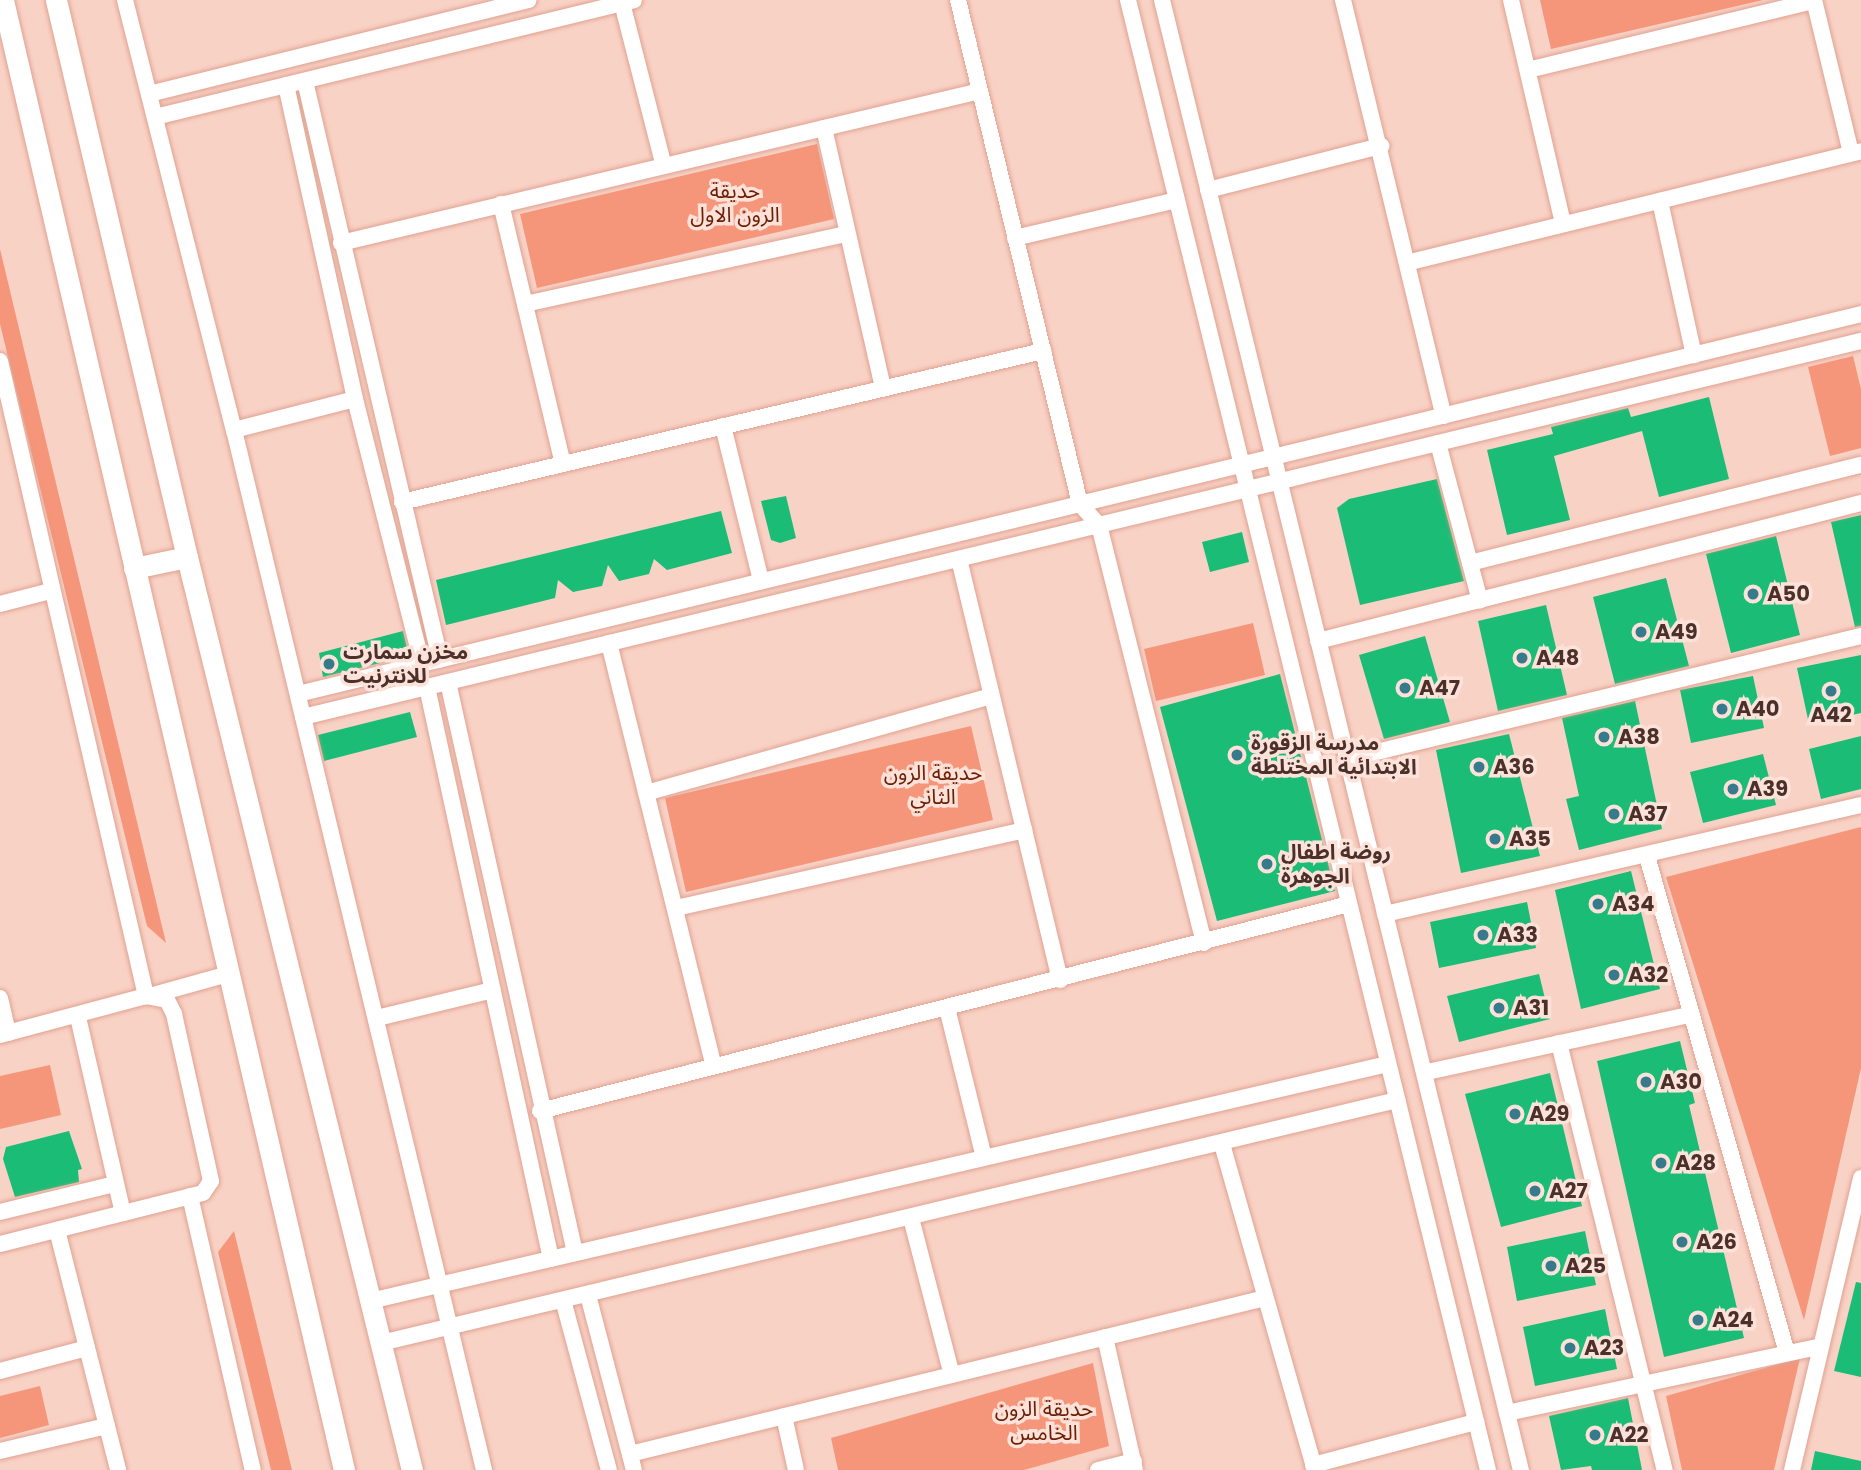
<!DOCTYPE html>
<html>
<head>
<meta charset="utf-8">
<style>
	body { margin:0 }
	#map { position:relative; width:1861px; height:1470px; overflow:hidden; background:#f9d2c6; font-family:Poppins,"Noto Sans Arabic",sans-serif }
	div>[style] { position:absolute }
	.green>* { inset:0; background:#f59579 }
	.building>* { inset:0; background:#1bbc76 }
	.roads { filter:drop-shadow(0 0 2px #e0a290) drop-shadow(0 0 2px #e0a290) }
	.minor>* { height:16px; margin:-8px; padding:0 8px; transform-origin:8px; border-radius:8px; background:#fff }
	.secondary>* { height:21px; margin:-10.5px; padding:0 10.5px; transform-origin:10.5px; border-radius:10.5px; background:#fff }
	.dots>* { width:19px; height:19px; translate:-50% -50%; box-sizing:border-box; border:4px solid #fde2da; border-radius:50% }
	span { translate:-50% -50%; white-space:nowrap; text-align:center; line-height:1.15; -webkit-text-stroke:7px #fde2da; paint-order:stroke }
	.park-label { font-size:21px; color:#6b1e03 }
	.poi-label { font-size:21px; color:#4b312a; font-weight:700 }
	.left { translate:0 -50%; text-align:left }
</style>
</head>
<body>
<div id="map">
	<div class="green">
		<i style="clip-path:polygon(1540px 0,1763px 0,1551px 49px)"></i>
		<i style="clip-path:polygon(817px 144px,834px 219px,537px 288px,520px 214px)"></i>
		<i style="clip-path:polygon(0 249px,166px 943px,147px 926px,0 324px)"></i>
		<i style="clip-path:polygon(1853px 356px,1861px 389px,1861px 448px,1830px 456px,1808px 367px)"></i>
		<i style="clip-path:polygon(1253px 623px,1265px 675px,1156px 701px,1144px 649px)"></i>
		<i style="clip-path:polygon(971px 726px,993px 820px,686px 892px,665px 798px)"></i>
		<i style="clip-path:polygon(1861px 827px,1861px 1068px,1804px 1320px,1666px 877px)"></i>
		<i style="clip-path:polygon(50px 1065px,61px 1115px,0 1129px,0 1076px)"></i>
		<i style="clip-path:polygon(234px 1231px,292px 1470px,271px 1470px,218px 1252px)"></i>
		<i style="clip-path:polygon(1800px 1358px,1774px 1470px,1682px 1470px,1666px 1396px)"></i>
		<i style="clip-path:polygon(1093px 1363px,1109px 1446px,1024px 1470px,838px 1470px,831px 1438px)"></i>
		<i style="clip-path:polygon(40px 1386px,49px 1425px,0 1438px,0 1396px)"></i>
	</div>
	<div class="building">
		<i style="clip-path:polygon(1709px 397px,1729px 479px,1659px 497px,1642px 431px,1554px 456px,1570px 520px,1507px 535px,1487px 450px,1553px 434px,1551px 427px,1628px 408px,1631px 417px)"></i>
		<i style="clip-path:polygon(1437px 479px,1464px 581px,1360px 605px,1337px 508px,1349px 499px)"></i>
		<i style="clip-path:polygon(786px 496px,796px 538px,780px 543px,771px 540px,761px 501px)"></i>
		<i style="clip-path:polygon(721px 511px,732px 553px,667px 570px,654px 559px,649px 574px,619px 581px,608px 565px,602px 586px,573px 592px,558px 580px,555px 598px,446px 625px,436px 580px)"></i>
		<i style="clip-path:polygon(1861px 515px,1861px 626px,1855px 627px,1831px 522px)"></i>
		<i style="clip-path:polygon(1242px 532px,1249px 562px,1210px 572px,1202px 542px)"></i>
		<i style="clip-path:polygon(1776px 536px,1800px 635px,1731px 653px,1706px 554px)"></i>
		<i style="clip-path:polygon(1666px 578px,1689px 666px,1615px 684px,1593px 597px)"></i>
		<i style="clip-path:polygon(1546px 605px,1567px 695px,1498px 711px,1478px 621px)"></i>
		<i style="clip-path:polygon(403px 631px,409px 656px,323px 677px,319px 653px)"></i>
		<i style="clip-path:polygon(1425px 636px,1450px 722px,1384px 739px,1359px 655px)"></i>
		<i style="clip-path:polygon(1861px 655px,1861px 713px,1809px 724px,1797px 668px)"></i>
		<i style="clip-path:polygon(1280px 674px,1335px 891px,1217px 921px,1160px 707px)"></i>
		<i style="clip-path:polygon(1753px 676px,1764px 728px,1691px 743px,1680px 690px)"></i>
		<i style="clip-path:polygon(1635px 701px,1662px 829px,1579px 850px,1566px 799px,1579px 796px,1562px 718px)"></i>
		<i style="clip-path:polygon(410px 712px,417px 737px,324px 761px,318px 735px)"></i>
		<i style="clip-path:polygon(1509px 734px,1540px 856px,1461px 873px,1436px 750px)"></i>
		<i style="clip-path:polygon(1861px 736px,1861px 789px,1821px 799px,1809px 749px)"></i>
		<i style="clip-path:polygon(1763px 754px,1776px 805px,1703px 823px,1690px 772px)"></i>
		<i style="clip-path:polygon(1631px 871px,1660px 989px,1581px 1009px,1555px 890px)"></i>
		<i style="clip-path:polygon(1527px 902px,1536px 948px,1439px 968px,1430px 922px)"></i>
		<i style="clip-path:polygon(1539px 974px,1550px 1019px,1459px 1042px,1447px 996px)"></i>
		<i style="clip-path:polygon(1680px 1041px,1695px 1103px,1689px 1105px,1744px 1338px,1664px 1357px,1597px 1061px)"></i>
		<i style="clip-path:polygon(1550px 1073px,1582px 1206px,1501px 1227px,1465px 1094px)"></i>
		<i style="clip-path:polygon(69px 1131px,82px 1169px,78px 1170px,79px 1182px,15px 1197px,3px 1159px,6px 1147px)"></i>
		<i style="clip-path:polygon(1585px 1231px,1596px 1285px,1517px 1301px,1507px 1247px)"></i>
		<i style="clip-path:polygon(1856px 1282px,1861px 1283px,1861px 1377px,1834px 1371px)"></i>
		<i style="clip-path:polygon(1605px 1309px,1617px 1369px,1535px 1386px,1523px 1327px)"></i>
		<i style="clip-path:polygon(1628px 1398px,1642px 1470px,1592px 1470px,1591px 1466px,1561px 1470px,1549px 1416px)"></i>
		<i style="clip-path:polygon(1815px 1451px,1861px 1461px,1861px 1470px,1811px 1470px)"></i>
	</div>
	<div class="roads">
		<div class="minor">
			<i style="left:125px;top:0;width:444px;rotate:75.8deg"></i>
			<i style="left:234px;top:430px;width:1070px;rotate:76.48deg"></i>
			<i style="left:958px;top:0;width:519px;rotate:76.39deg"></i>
			<i style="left:1080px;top:504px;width:28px;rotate:48deg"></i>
			<i style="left:1099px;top:525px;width:431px;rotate:75.9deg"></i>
			<i style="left:1128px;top:0;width:1513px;rotate:76.24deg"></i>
			<i style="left:1162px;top:0;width:1513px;rotate:76.28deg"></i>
			<i style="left:1343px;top:0;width:428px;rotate:76.4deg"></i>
			<i style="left:1511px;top:0;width:230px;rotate:76.9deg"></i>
			<i style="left:1814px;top:0;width:157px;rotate:76.4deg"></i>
			<i style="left:622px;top:3px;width:168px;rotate:75.6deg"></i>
			<i style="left:1528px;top:70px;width:294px;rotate:-13.6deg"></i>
			<i style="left:305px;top:81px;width:594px;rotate:76.85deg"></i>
			<i style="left:286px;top:85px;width:321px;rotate:77.6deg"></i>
			<i style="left:355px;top:399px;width:273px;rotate:75.8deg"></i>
			<i style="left:149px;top:94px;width:391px;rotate:-13.9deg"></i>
			<i style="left:155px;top:117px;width:493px;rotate:-13.7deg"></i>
			<i style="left:824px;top:128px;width:267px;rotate:77.2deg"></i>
			<i style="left:1208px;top:190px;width:179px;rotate:-14.3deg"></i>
			<i style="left:1660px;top:201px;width:158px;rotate:77.6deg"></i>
			<i style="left:501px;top:204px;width:267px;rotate:76.6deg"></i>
			<i style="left:1015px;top:238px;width:166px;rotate:-13.2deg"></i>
			<i style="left:341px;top:243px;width:657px;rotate:-13.38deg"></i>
			<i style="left:1410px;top:262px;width:464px;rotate:-13.8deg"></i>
			<i style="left:525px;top:304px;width:329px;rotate:-12.3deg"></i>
			<i style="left:0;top:361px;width:652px;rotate:77.05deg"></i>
			<i style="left:723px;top:426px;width:160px;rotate:76.2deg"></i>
			<i style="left:234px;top:430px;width:125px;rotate:-14.4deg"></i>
			<i style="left:1438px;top:443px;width:163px;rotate:75.1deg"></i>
			<i style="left:402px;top:502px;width:659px;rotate:-13.26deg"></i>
			<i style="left:959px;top:559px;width:433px;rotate:76.5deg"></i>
			<i style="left:1470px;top:563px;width:403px;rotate:-14.1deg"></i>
			<i style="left:0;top:604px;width:52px;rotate:-14.6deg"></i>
			<i style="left:1318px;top:641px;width:560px;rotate:-14.26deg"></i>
			<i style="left:609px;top:643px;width:436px;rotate:76.1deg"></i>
			<i style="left:448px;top:682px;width:585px;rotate:77.46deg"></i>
			<i style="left:427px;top:687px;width:585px;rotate:77.77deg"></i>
			<i style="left:298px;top:694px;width:1609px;rotate:-13.66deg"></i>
			<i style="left:303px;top:717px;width:1603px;rotate:-13.57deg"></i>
			<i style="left:1347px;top:759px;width:529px;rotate:-13.46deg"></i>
			<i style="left:646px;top:793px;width:358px;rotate:-15.7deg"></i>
			<i style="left:1647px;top:856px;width:516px;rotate:74.27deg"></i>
			<i style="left:676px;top:908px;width:357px;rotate:-12.6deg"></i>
			<i style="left:1385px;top:914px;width:488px;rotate:-12.9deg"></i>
			<i style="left:153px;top:995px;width:78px;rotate:-15.6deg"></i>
			<i style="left:0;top:998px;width:36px;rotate:77deg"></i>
			<i style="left:947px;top:1008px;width:154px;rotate:76.1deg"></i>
			<i style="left:78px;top:1017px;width:201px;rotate:77.1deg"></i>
			<i style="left:377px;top:1018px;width:119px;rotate:-13.6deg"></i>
			<i style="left:0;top:1035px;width:151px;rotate:-15deg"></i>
			<i style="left:146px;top:996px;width:21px;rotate:11deg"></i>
			<i style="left:167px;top:1000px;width:16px;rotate:63deg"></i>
			<i style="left:174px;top:1014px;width:171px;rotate:77.5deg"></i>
			<i style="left:211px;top:1181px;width:14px;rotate:124deg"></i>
			<i style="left:203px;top:1193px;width:209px;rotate:165.9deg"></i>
			<i style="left:1559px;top:1043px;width:440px;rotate:76.1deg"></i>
			<i style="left:1427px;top:1072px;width:271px;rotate:-12.3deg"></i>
			<i style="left:540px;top:1111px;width:835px;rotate:-14.35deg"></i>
			<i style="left:1222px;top:1144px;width:339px;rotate:74.1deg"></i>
			<i style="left:190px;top:1196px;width:281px;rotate:77.1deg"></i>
			<i style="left:0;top:1212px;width:118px;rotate:-13.7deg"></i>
			<i style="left:911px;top:1218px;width:162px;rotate:75.4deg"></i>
			<i style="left:57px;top:1230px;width:248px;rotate:75.7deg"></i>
			<i style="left:588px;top:1295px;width:181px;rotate:75.3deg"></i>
			<i style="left:563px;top:1300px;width:176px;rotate:74.9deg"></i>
			<i style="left:370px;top:1301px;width:1045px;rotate:-13.11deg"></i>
			<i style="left:1105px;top:1337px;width:136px;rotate:77.3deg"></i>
			<i style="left:381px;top:1343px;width:1045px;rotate:-13.45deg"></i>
			<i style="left:0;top:1371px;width:90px;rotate:-14.8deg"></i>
			<i style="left:1507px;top:1413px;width:321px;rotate:-12deg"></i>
			<i style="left:784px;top:1416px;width:55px;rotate:77.5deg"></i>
			<i style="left:0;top:1451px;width:110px;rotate:-13.2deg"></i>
			<i style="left:630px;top:1454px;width:654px;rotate:-13.8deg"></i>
			<i style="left:1313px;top:1465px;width:169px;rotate:-14.8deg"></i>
			<i style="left:1098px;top:1470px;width:37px;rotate:-14deg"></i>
			<i style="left:1792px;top:1470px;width:300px;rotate:-76.7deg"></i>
		</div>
		<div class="secondary">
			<i style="left:3px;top:0;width:1509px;rotate:76.94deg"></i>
			<i style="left:56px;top:0;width:572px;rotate:76.77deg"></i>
			<i style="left:187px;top:557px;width:940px;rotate:76.16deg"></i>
			<i style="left:134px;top:568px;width:54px;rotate:-11.7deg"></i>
		</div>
	</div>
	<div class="dots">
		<i style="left:1753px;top:594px;background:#377a8b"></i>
		<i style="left:1641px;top:632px;background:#377a8b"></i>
		<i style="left:1522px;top:658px;background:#377a8b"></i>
		<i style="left:329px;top:664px;background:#377a8b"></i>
		<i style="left:1405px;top:688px;background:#377a8b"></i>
		<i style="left:1831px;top:691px;background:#377a8b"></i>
		<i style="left:1722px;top:709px;background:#377a8b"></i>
		<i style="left:1604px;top:737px;background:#377a8b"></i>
		<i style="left:1237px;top:755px;background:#377a8b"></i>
		<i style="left:1479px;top:767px;background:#377a8b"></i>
		<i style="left:1733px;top:789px;background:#377a8b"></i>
		<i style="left:1614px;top:814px;background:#377a8b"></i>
		<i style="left:1495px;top:839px;background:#377a8b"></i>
		<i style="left:1267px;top:864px;background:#377a8b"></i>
		<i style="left:1598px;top:904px;background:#377a8b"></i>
		<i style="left:1483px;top:935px;background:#377a8b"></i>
		<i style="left:1614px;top:975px;background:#377a8b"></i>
		<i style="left:1499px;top:1008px;background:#377a8b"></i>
		<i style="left:1646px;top:1082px;background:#377a8b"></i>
		<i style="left:1515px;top:1114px;background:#377a8b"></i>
		<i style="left:1661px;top:1163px;background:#377a8b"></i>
		<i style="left:1535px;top:1191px;background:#377a8b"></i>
		<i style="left:1682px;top:1242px;background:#377a8b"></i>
		<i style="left:1551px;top:1266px;background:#377a8b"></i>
		<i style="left:1698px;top:1320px;background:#377a8b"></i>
		<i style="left:1570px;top:1348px;background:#377a8b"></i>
		<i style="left:1595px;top:1435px;background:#377a8b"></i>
	</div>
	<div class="park-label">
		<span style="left:735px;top:203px">حديقة<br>الزون الاول</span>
		<span style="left:933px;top:785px">حديقة الزون<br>الثاني</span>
		<span style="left:1044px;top:1421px">حديقة الزون<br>الخامس</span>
	</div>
	<div class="poi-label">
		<span class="left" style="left:1767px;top:594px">A50</span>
		<span class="left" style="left:1655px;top:632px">A49</span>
		<span class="left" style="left:343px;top:664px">مخزن سمارت<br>للانترنيت</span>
		<span class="left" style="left:1536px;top:658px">A48</span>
		<span class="left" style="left:1419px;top:688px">A47</span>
		<span class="left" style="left:1736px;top:709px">A40</span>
		<span style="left:1831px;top:715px">A42</span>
		<span class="left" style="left:1618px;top:737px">A38</span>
		<span class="left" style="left:1251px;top:755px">مدرسة الزقورة<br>الابتدائية المختلطة</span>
		<span class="left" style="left:1493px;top:767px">A36</span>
		<span class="left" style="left:1747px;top:789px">A39</span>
		<span class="left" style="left:1628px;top:814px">A37</span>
		<span class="left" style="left:1509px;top:839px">A35</span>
		<span class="left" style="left:1281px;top:864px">روضة اطفال<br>الجوهرة</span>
		<span class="left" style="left:1612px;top:904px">A34</span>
		<span class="left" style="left:1497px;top:935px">A33</span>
		<span class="left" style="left:1628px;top:975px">A32</span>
		<span class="left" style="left:1513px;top:1008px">A31</span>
		<span class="left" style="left:1660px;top:1082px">A30</span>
		<span class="left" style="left:1529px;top:1114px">A29</span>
		<span class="left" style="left:1675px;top:1163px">A28</span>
		<span class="left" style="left:1549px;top:1191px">A27</span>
		<span class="left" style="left:1696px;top:1242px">A26</span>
		<span class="left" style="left:1565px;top:1266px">A25</span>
		<span class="left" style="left:1712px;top:1320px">A24</span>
		<span class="left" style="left:1584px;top:1348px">A23</span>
		<span class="left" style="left:1609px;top:1435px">A22</span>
	</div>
</div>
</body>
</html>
